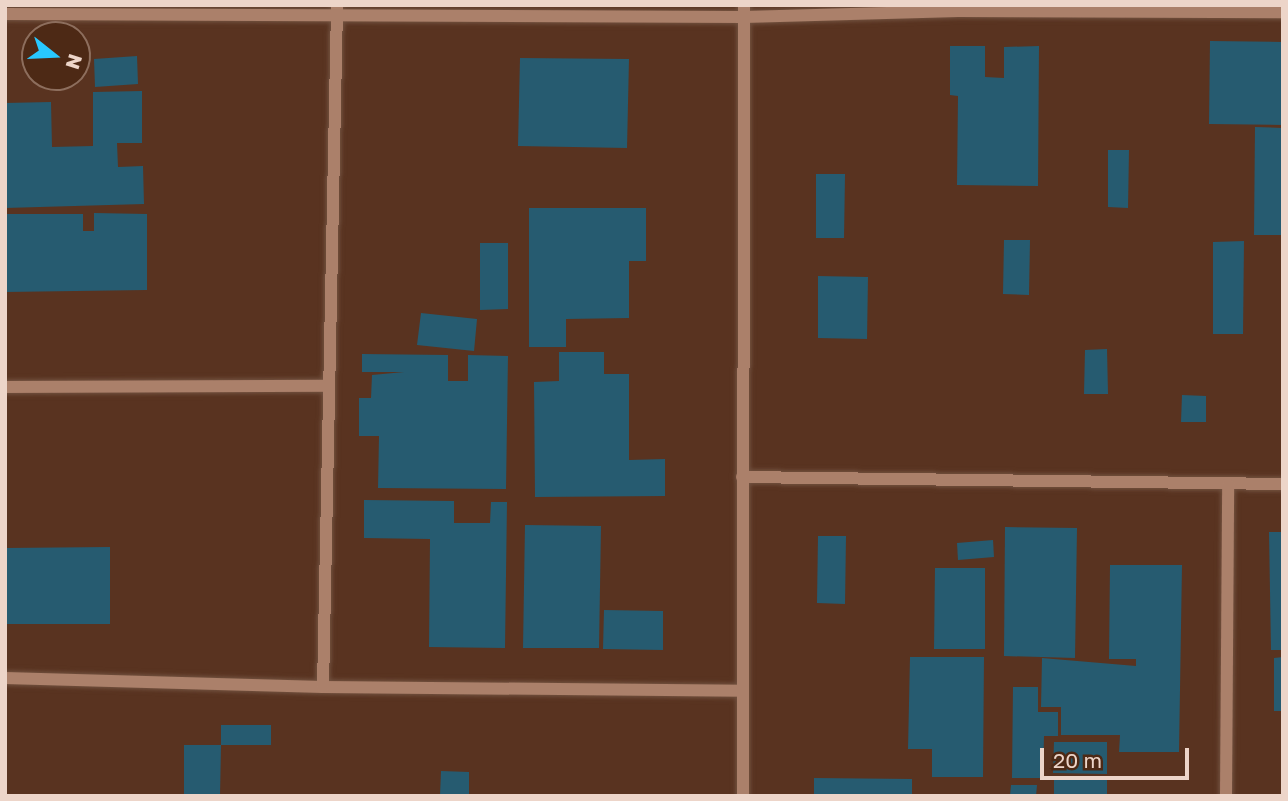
<!DOCTYPE html>
<html>
<head>
<meta charset="utf-8">
<style>
	body { margin:0 }
	#map { position:relative; width:1288px; height:801px; overflow:hidden; background:#593320; font-family:"Golos Text",sans-serif }
	div>[style] { position:absolute }
	.building>* { inset:0; background:#265b70 }
	.roads { filter:drop-shadow(0 0 2px #725240) drop-shadow(0 0 2px #725240) }
	.minor>* { height:12px; margin:-6px; padding:0 6px; transform-origin:6px; border-radius:6px; background:#ab806a }
	span { translate:-50% -50%; white-space:nowrap; text-align:center; line-height:1.15; -webkit-text-stroke:6px #4d2915; paint-order:stroke }
	.frame { position:absolute; inset:0; border:7px solid #edd5c9; pointer-events:none }
	.north { position:absolute; left:21px; top:21px; width:70px; height:70px; box-sizing:border-box; background:#4d2915; border:2px solid #8d6e5d; border-radius:50%; rotate:108deg; font-size:19px; font-weight:700; line-height:28px; text-align:center; color:#edd5c9 }
	.north::after { content:''; display:block; margin:auto; width:24px; height:32px; background:#28c8ff; clip-path:polygon(50% 0,100% 100%,50% 72%,0 100%) }
	.scale { position:absolute; left:1040px; top:748px; width:149px; height:32px; box-sizing:border-box; border:4px solid #edd5c9; border-top:0; padding-left:9px; font-size:21px; line-height:24px; white-space:nowrap; color:#edd5c9; -webkit-text-stroke:5px #4d2915; paint-order:stroke }
</style>
</head>
<body>
<div id="map">
	<div class="building">
		<i style="clip-path:polygon(1210px 41px,1283px 42px,1283px 125px,1209px 124px)"></i>
		<i style="clip-path:polygon(950px 46px,985px 46px,985px 77px,1004px 78px,1004px 47px,1039px 46px,1038px 186px,957px 185px,958px 96px,950px 95px)"></i>
		<i style="clip-path:polygon(137px 56px,138px 84px,95px 87px,94px 59px)"></i>
		<i style="clip-path:polygon(520px 58px,629px 59px,627px 148px,518px 146px)"></i>
		<i style="clip-path:polygon(142px 91px,142px 143px,117px 143px,118px 167px,143px 166px,144px 204px,5px 208px,5px 103px,51px 102px,52px 147px,93px 146px,93px 92px)"></i>
		<i style="clip-path:polygon(1255px 127px,1283px 128px,1283px 235px,1254px 235px)"></i>
		<i style="clip-path:polygon(1108px 150px,1129px 150px,1128px 208px,1108px 207px)"></i>
		<i style="clip-path:polygon(816px 174px,845px 174px,844px 238px,816px 238px)"></i>
		<i style="clip-path:polygon(529px 208px,646px 208px,646px 261px,629px 261px,629px 318px,566px 319px,566px 347px,529px 347px)"></i>
		<i style="clip-path:polygon(94px 213px,147px 214px,147px 290px,5px 292px,5px 214px,83px 214px,83px 231px,94px 231px)"></i>
		<i style="clip-path:polygon(1004px 240px,1030px 240px,1029px 295px,1003px 294px)"></i>
		<i style="clip-path:polygon(1244px 241px,1243px 334px,1213px 334px,1213px 242px)"></i>
		<i style="clip-path:polygon(480px 243px,508px 243px,508px 309px,480px 310px)"></i>
		<i style="clip-path:polygon(818px 276px,868px 277px,867px 339px,818px 338px)"></i>
		<i style="clip-path:polygon(421px 313px,477px 319px,474px 351px,417px 345px)"></i>
		<i style="clip-path:polygon(1107px 349px,1108px 394px,1084px 394px,1085px 350px)"></i>
		<i style="clip-path:polygon(559px 352px,604px 352px,604px 374px,629px 374px,629px 460px,665px 459px,665px 496px,535px 497px,534px 382px,559px 381px)"></i>
		<i style="clip-path:polygon(362px 354px,448px 355px,448px 381px,468px 381px,468px 355px,508px 356px,506px 489px,378px 488px,379px 436px,359px 436px,359px 398px,371px 398px,372px 375px,404px 372px,362px 372px)"></i>
		<i style="clip-path:polygon(1182px 395px,1206px 396px,1206px 422px,1181px 422px)"></i>
		<i style="clip-path:polygon(364px 500px,454px 501px,454px 523px,490px 523px,491px 502px,507px 502px,505px 648px,429px 647px,430px 539px,364px 538px)"></i>
		<i style="clip-path:polygon(525px 525px,601px 526px,599px 648px,523px 648px)"></i>
		<i style="clip-path:polygon(1005px 527px,1077px 528px,1075px 658px,1004px 656px)"></i>
		<i style="clip-path:polygon(1269px 532px,1283px 532px,1283px 650px,1271px 650px)"></i>
		<i style="clip-path:polygon(818px 536px,846px 536px,845px 604px,817px 603px)"></i>
		<i style="clip-path:polygon(993px 540px,994px 557px,958px 560px,957px 543px)"></i>
		<i style="clip-path:polygon(110px 547px,110px 624px,5px 624px,5px 548px)"></i>
		<i style="clip-path:polygon(1110px 565px,1182px 565px,1179px 752px,1119px 752px,1120px 735px,1061px 735px,1061px 707px,1041px 707px,1042px 658px,1136px 666px,1136px 659px,1109px 659px)"></i>
		<i style="clip-path:polygon(935px 568px,985px 568px,985px 649px,934px 649px)"></i>
		<i style="clip-path:polygon(604px 610px,663px 611px,663px 650px,603px 649px)"></i>
		<i style="clip-path:polygon(910px 657px,984px 657px,983px 777px,932px 777px,932px 749px,908px 749px)"></i>
		<i style="clip-path:polygon(1283px 657px,1283px 711px,1274px 711px,1274px 658px)"></i>
		<i style="clip-path:polygon(1013px 687px,1038px 687px,1038px 712px,1058px 712px,1058px 736px,1044px 736px,1043px 778px,1012px 778px)"></i>
		<i style="clip-path:polygon(221px 725px,271px 725px,271px 745px,221px 745px)"></i>
		<i style="clip-path:polygon(1054px 742px,1107px 742px,1107px 774px,1053px 773px)"></i>
		<i style="clip-path:polygon(184px 745px,221px 745px,220px 796px,184px 796px)"></i>
		<i style="clip-path:polygon(441px 771px,469px 772px,469px 796px,440px 796px)"></i>
		<i style="clip-path:polygon(814px 778px,912px 779px,912px 796px,814px 796px)"></i>
		<i style="clip-path:polygon(1054px 779px,1107px 780px,1107px 796px,1054px 796px)"></i>
		<i style="clip-path:polygon(1011px 785px,1037px 785px,1036px 796px,1010px 796px)"></i>
	</div>
	<div class="roads">
		<div class="minor">
			<i style="left:5px;top:14px;width:739px;rotate:0.23deg"></i>
			<i style="left:744px;top:17px;width:214px;rotate:-1.6deg"></i>
			<i style="left:958px;top:11px;width:325px;rotate:0.2deg"></i>
			<i style="left:5px;top:387px;width:323px;rotate:-0.2deg"></i>
			<i style="left:742px;top:477px;width:541px;rotate:0.74deg"></i>
			<i style="left:5px;top:678px;width:318px;rotate:1.6deg"></i>
			<i style="left:323px;top:687px;width:420px;rotate:0.5deg"></i>
			<i style="left:323px;top:687px;width:682px;rotate:-88.82deg"></i>
			<i style="left:743px;top:796px;width:791px;rotate:-89.93deg"></i>
			<i style="left:1226px;top:796px;width:311px;rotate:-89.6deg"></i>
		</div>
	</div>
	<div class="frame"></div>
	<div class="north">N</div>
	<div class="scale">20 m</div>
</div>
</body>
</html>
